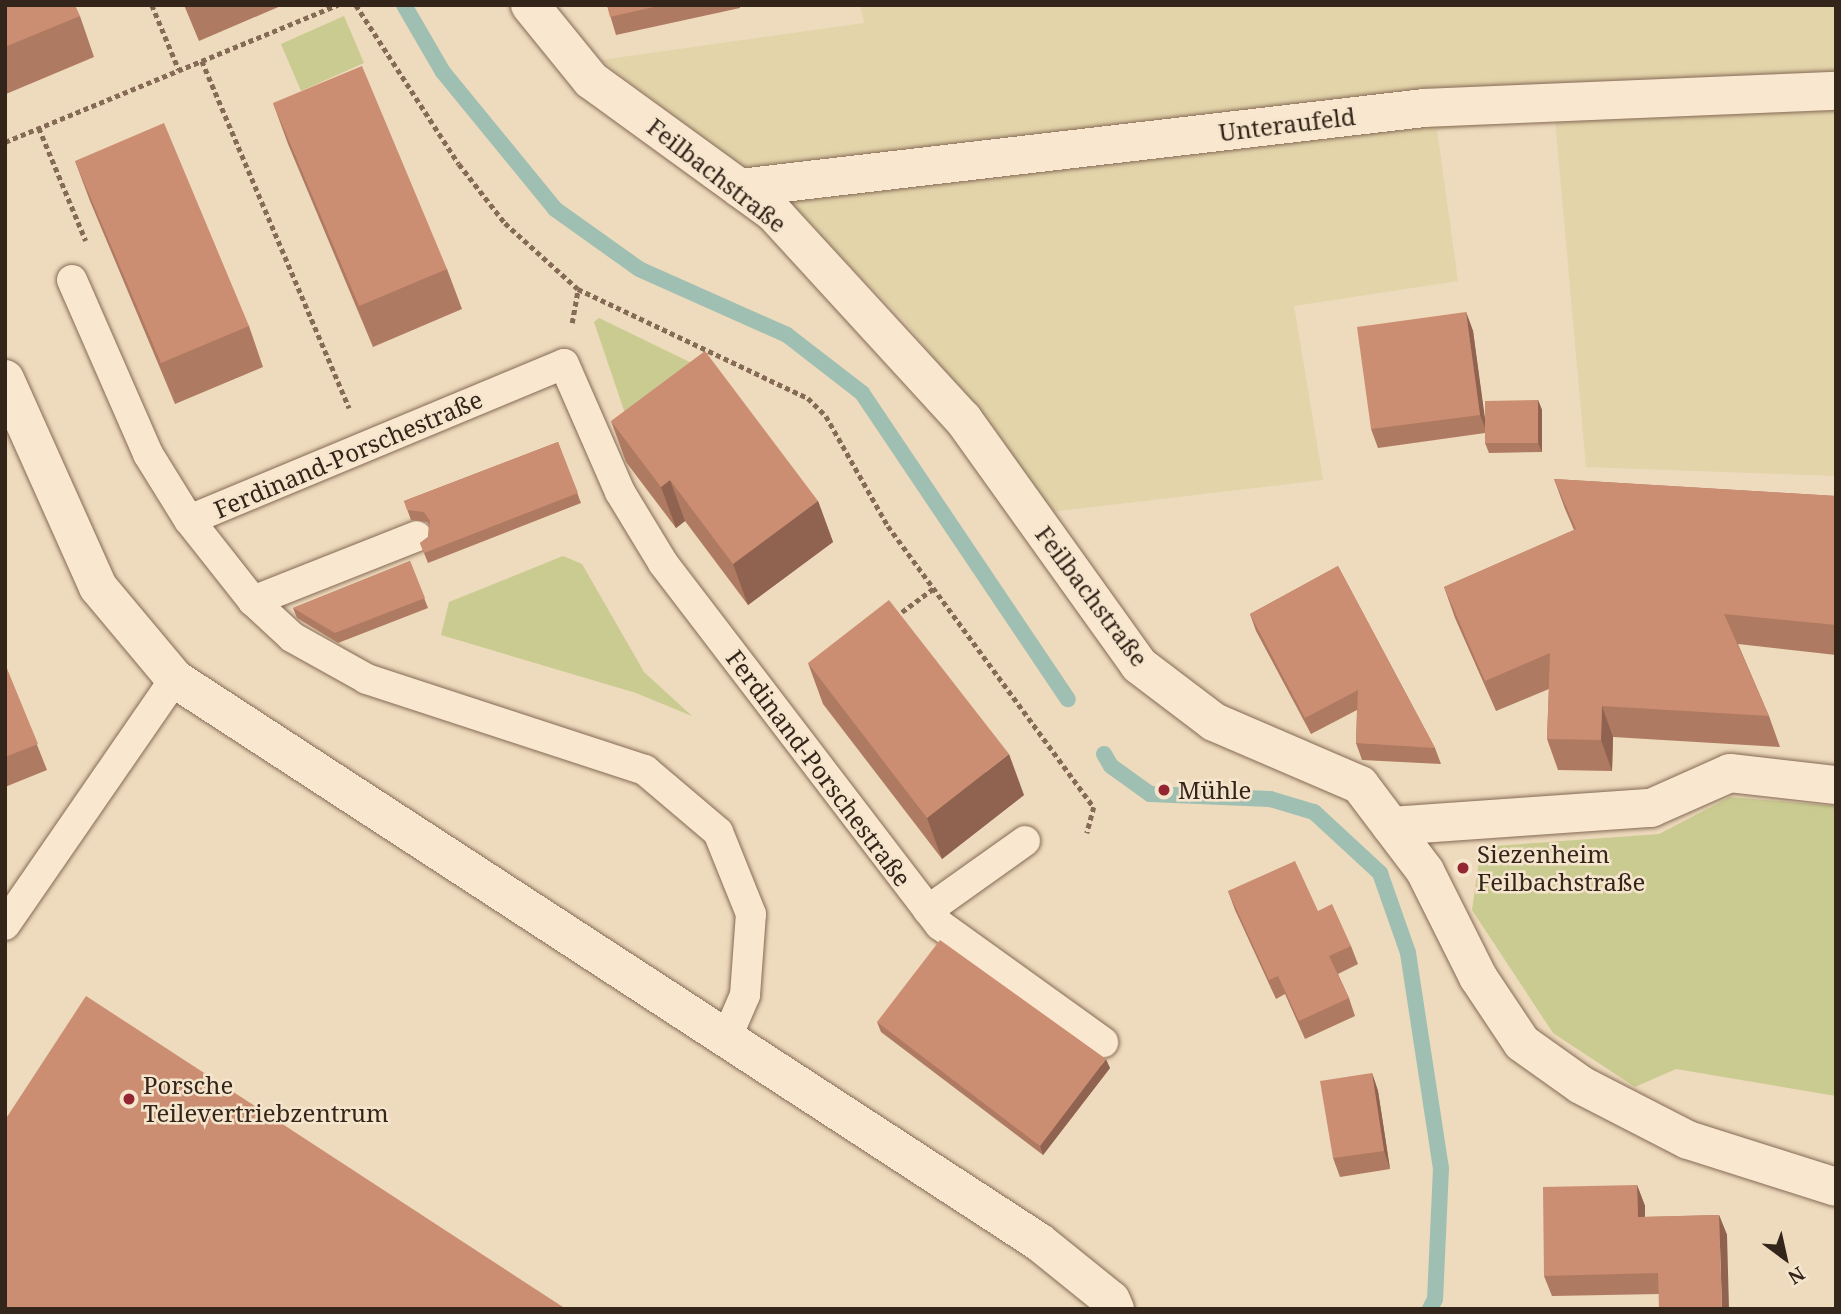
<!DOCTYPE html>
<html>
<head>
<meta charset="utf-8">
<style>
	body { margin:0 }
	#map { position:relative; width:1841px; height:1314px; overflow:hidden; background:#eedabc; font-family:"Noto Serif",serif }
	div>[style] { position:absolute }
	.farmland>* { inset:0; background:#e3d4aa }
	.green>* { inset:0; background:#cacb91 }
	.stream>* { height:16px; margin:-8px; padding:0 8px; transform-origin:8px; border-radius:8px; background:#a0bfb3 }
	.path>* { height:4.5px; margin-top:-2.25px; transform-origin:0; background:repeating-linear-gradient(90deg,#856a56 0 5px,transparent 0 8.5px) }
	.roads { filter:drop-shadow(0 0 2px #856a56) drop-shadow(0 0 2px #856a56) }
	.lane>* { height:30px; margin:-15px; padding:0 15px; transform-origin:15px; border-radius:15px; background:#f9e8cf }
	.street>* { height:38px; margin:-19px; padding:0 19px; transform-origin:19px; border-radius:19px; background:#f9e8cf }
	.wall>* { inset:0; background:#af7a62 }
	.shaded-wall>* { inset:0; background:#8f6350 }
	.building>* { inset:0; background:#cc8e72 }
	.dots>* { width:19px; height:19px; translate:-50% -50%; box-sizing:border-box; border:4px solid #f5e5cc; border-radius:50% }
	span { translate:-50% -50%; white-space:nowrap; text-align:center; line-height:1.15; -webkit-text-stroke:5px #f5e5cc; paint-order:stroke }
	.street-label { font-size:24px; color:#34251b }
	.poi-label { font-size:24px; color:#34251b }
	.left { translate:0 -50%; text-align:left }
	.frame { position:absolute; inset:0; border:7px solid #34251b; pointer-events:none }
	.north { position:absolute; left:1750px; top:1223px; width:70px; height:70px; -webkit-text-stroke:5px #f5e5cc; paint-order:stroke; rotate:147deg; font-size:19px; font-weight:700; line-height:28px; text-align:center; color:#34251b }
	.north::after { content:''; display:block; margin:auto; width:24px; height:32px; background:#34251b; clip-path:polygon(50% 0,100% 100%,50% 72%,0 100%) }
</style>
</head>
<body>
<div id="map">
	<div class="farmland">
		<i style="clip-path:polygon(860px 5px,1836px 5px,1836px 476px,1586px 467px,1555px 119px,1437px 130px,1458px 281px,1294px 306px,1323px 480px,1050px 512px,904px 320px,784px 200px,601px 60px,864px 23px)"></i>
	</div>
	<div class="green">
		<i style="clip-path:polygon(344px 16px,364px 63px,301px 91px,281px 44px)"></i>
		<i style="clip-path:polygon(599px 318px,706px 370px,630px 428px,594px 322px)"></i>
		<i style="clip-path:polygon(563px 556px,582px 564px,644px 672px,692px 716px,636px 693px,441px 635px,449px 602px)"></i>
		<i style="clip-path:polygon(1730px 797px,1836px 806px,1836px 1096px,1676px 1069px,1635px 1087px,1553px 1033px,1472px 910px,1481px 847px,1659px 834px)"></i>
	</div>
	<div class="stream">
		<i style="left:404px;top:5px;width:78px;rotate:59.8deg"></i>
		<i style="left:443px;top:72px;width:177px;rotate:50.7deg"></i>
		<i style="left:555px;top:209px;width:103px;rotate:35.5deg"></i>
		<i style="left:639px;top:269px;width:162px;rotate:24deg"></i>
		<i style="left:787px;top:335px;width:95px;rotate:37.7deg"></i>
		<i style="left:862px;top:393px;width:369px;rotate:56.1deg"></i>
		<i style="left:1104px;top:754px;width:14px;rotate:60deg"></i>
		<i style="left:1111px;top:766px;width:48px;rotate:35.7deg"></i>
		<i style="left:1150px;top:794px;width:120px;rotate:2.4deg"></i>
		<i style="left:1270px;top:799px;width:46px;rotate:16.5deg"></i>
		<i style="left:1314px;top:812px;width:90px;rotate:42.7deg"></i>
		<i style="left:1380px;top:873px;width:85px;rotate:70.7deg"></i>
		<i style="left:1408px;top:953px;width:218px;rotate:81.3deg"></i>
		<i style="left:1441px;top:1168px;width:131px;rotate:92.6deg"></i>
		<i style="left:1435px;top:1299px;width:11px;rotate:117deg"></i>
	</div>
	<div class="path">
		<i style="left:152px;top:5px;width:70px;rotate:67.4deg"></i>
		<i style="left:356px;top:5px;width:189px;rotate:57.1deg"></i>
		<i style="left:459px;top:164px;width:75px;rotate:52.1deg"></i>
		<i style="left:505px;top:223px;width:98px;rotate:42.1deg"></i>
		<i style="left:578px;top:289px;width:255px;rotate:25.4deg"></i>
		<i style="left:808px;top:398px;width:25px;rotate:45deg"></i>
		<i style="left:826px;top:416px;width:126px;rotate:60.6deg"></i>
		<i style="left:888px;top:526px;width:348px;rotate:53.8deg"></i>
		<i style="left:1094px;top:807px;width:27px;rotate:105deg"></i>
		<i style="left:202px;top:61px;width:377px;rotate:67deg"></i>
		<i style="left:39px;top:128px;width:122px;rotate:67.4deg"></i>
		<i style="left:5px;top:142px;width:360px;rotate:-22.4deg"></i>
		<i style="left:572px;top:323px;width:35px;rotate:-80deg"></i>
		<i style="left:895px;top:617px;width:49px;rotate:-36.6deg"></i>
	</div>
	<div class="roads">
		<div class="lane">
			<i style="left:72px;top:280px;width:190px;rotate:66.4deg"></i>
			<i style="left:148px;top:454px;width:78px;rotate:58.2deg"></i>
			<i style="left:253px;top:601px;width:176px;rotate:-21.6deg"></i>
			<i style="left:928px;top:910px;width:119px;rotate:-35.4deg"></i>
			<i style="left:5px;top:925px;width:299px;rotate:-55.4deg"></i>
			<i style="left:726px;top:1039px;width:48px;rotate:-66.6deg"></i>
			<i style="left:745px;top:995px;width:81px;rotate:-85.8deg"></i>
			<i style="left:751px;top:914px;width:88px;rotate:-111.9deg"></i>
			<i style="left:718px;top:832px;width:96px;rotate:-139.7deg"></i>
			<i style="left:645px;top:770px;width:293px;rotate:-161.9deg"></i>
			<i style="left:367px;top:679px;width:86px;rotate:-150.8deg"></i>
			<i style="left:292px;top:637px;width:53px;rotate:-137.3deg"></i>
			<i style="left:253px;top:601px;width:103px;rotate:-128.3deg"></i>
			<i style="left:189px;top:520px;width:406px;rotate:-22.6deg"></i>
			<i style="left:564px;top:364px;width:140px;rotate:66.4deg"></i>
			<i style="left:620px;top:492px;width:83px;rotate:58.8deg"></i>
			<i style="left:663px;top:563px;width:456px;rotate:52.6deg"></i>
			<i style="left:940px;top:925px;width:201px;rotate:35.7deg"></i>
		</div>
		<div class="street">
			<i style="left:530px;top:5px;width:97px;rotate:50.9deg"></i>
			<i style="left:591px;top:80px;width:225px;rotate:36deg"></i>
			<i style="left:773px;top:212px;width:281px;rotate:47.5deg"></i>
			<i style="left:963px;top:419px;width:302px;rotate:54.4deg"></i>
			<i style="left:1139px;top:665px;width:94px;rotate:37.2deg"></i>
			<i style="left:1214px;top:722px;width:159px;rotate:23.3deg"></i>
			<i style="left:1360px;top:785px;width:108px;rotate:52.9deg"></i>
			<i style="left:1425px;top:871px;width:119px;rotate:63.4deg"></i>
			<i style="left:1478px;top:977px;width:79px;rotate:56.3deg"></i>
			<i style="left:1522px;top:1043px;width:72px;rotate:35.4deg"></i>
			<i style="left:1581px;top:1085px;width:120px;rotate:27.2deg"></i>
			<i style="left:1688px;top:1140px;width:155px;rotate:17.6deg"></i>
			<i style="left:740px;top:188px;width:689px;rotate:-6.67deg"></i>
			<i style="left:1424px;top:108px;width:412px;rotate:-2.4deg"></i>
			<i style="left:5px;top:379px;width:228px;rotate:65.9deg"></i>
			<i style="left:98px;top:587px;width:120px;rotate:50.1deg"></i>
			<i style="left:175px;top:679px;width:1031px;rotate:33.09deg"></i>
			<i style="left:1039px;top:1242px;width:92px;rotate:38.9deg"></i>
			<i style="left:1111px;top:1300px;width:10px;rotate:66deg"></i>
			<i style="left:1391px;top:826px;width:261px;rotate:-4deg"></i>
			<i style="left:1651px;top:808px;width:86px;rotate:-23.9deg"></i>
			<i style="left:1730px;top:773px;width:107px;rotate:6.5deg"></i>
		</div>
	</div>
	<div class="wall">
		<i style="clip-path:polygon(5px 5px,80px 16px,94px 57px,6px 94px)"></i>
		<i style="clip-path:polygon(184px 5px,283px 5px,199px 41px)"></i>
		<i style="clip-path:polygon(607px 5px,740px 5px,740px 8px,616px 35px)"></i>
		<i style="clip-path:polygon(273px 103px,447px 269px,462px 309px,373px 347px,288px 144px)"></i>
		<i style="clip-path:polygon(75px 161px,249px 326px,263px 367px,175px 404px,90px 201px)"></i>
		<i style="clip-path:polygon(1466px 312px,1473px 331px,1485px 422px,1538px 400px,1542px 410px,1542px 452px,1489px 453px,1485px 443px,1485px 433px,1378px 448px,1371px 429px)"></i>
		<i style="clip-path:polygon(611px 421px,818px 501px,833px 542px,748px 605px,685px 521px,676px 528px,626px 462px)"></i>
		<i style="clip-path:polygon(558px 442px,581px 503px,428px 563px,420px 543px,428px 537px,429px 525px,427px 522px,411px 520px,404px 501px)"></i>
		<i style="clip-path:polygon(1554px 479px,1836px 496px,1836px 655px,1738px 644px,1769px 716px,1780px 747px,1613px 737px,1612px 771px,1558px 770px,1547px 739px,1549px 689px,1496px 711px,1455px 618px,1444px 587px,1574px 530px,1565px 509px)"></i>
		<i style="clip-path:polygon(410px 561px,428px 608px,338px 643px,297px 618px,293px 608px)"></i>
		<i style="clip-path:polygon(1338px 566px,1435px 748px,1441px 764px,1362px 760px,1356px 743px,1357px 710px,1311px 734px,1256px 631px,1250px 614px)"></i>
		<i style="clip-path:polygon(808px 663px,1024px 795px,942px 859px,823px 704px)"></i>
		<i style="clip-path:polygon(5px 664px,47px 770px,5px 787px)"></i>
		<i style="clip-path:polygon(1228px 891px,1318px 911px,1351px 946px,1358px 964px,1338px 974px,1349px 998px,1355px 1016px,1305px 1039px,1285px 994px,1276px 999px,1235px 910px)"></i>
		<i style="clip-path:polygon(877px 1022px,1110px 1068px,1043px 1155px,881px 1032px)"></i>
		<i style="clip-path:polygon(1372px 1073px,1378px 1091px,1390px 1169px,1340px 1177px,1333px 1158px)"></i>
		<i style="clip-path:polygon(1637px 1185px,1645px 1206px,1645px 1217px,1719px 1215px,1727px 1235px,1659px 1294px,1552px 1296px,1544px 1276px)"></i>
	</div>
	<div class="shaded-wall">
		<i style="clip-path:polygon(1466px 312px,1473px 331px,1487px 433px,1480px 415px)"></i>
		<i style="clip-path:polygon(1538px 400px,1542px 410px,1542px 452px,1538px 443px)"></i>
		<i style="clip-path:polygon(670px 480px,685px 521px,676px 528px,661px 487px)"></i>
		<i style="clip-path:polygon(818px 501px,833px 542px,748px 605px,733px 564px)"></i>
		<i style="clip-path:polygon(1602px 706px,1613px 737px,1612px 771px,1601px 740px)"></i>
		<i style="clip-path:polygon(1009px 754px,1024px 795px,942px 859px,927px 818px)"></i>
		<i style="clip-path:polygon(1106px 1059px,1110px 1068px,1043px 1155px,1040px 1146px)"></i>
		<i style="clip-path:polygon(1372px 1073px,1378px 1091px,1390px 1169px,1384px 1151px)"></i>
		<i style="clip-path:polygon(1637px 1185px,1645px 1206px,1645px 1237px,1638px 1217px)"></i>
		<i style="clip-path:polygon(1719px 1215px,1727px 1235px,1729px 1309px,1722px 1309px)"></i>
	</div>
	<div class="building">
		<i style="clip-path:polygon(5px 5px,75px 5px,80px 16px,5px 47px)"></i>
		<i style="clip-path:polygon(607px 5px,662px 5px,610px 17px)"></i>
		<i style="clip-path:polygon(362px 66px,447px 269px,359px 306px,273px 103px)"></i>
		<i style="clip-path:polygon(164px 123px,249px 326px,161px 363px,75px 161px)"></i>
		<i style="clip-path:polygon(1466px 312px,1480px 415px,1371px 429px,1357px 327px)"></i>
		<i style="clip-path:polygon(705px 351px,818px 501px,733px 564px,670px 480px,661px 487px,611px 421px)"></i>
		<i style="clip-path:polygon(1538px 400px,1538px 443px,1485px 443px,1485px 401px)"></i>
		<i style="clip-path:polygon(558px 442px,578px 493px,424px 553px,420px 543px,428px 537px,430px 521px,424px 512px,407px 510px,404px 501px)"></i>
		<i style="clip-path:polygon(1554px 479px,1836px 496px,1836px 625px,1724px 614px,1769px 716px,1602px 706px,1601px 740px,1547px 739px,1550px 653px,1485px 681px,1444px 587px,1576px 529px)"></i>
		<i style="clip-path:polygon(410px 561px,425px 598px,335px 633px,293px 608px)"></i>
		<i style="clip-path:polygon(1338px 566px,1435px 748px,1356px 743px,1358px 690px,1305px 718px,1250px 614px)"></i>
		<i style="clip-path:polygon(889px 600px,1009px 754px,927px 818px,808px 663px)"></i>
		<i style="clip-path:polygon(5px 664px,38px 744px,5px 757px)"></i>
		<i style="clip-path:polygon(1295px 861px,1318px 911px,1332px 904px,1351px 946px,1329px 956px,1349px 998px,1299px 1021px,1278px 976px,1269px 980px,1228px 891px)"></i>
		<i style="clip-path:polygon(940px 940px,1106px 1059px,1040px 1146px,877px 1022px)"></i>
		<i style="clip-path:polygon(86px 996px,566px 1309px,5px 1309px,5px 1120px)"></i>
		<i style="clip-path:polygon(1372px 1073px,1384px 1151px,1333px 1158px,1320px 1081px)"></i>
		<i style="clip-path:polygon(1637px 1185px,1638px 1217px,1719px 1215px,1722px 1309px,1659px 1309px,1658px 1273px,1544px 1276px,1543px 1187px)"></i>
	</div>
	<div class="dots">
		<i style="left:1164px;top:790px;background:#942632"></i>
		<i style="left:1463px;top:868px;background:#942632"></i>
		<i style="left:129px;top:1099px;background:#942632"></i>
	</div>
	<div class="street-label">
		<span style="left:1287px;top:124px;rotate:-7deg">Unteraufeld</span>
		<span style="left:717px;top:175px;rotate:38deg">Feilbachstraße</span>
		<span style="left:348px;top:454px;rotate:-23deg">Ferdinand-Porschestraße</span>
		<span style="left:1092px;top:596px;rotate:53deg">Feilbachstraße</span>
		<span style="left:819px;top:768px;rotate:53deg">Ferdinand-Porschestraße</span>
	</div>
	<div class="poi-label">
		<span class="left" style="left:1178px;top:790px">Mühle</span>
		<span class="left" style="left:1477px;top:868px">Siezenheim<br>Feilbachstraße</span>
		<span class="left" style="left:143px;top:1099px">Porsche<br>Teilevertriebzentrum</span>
	</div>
	<div class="frame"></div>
	<div class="north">N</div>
</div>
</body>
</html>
